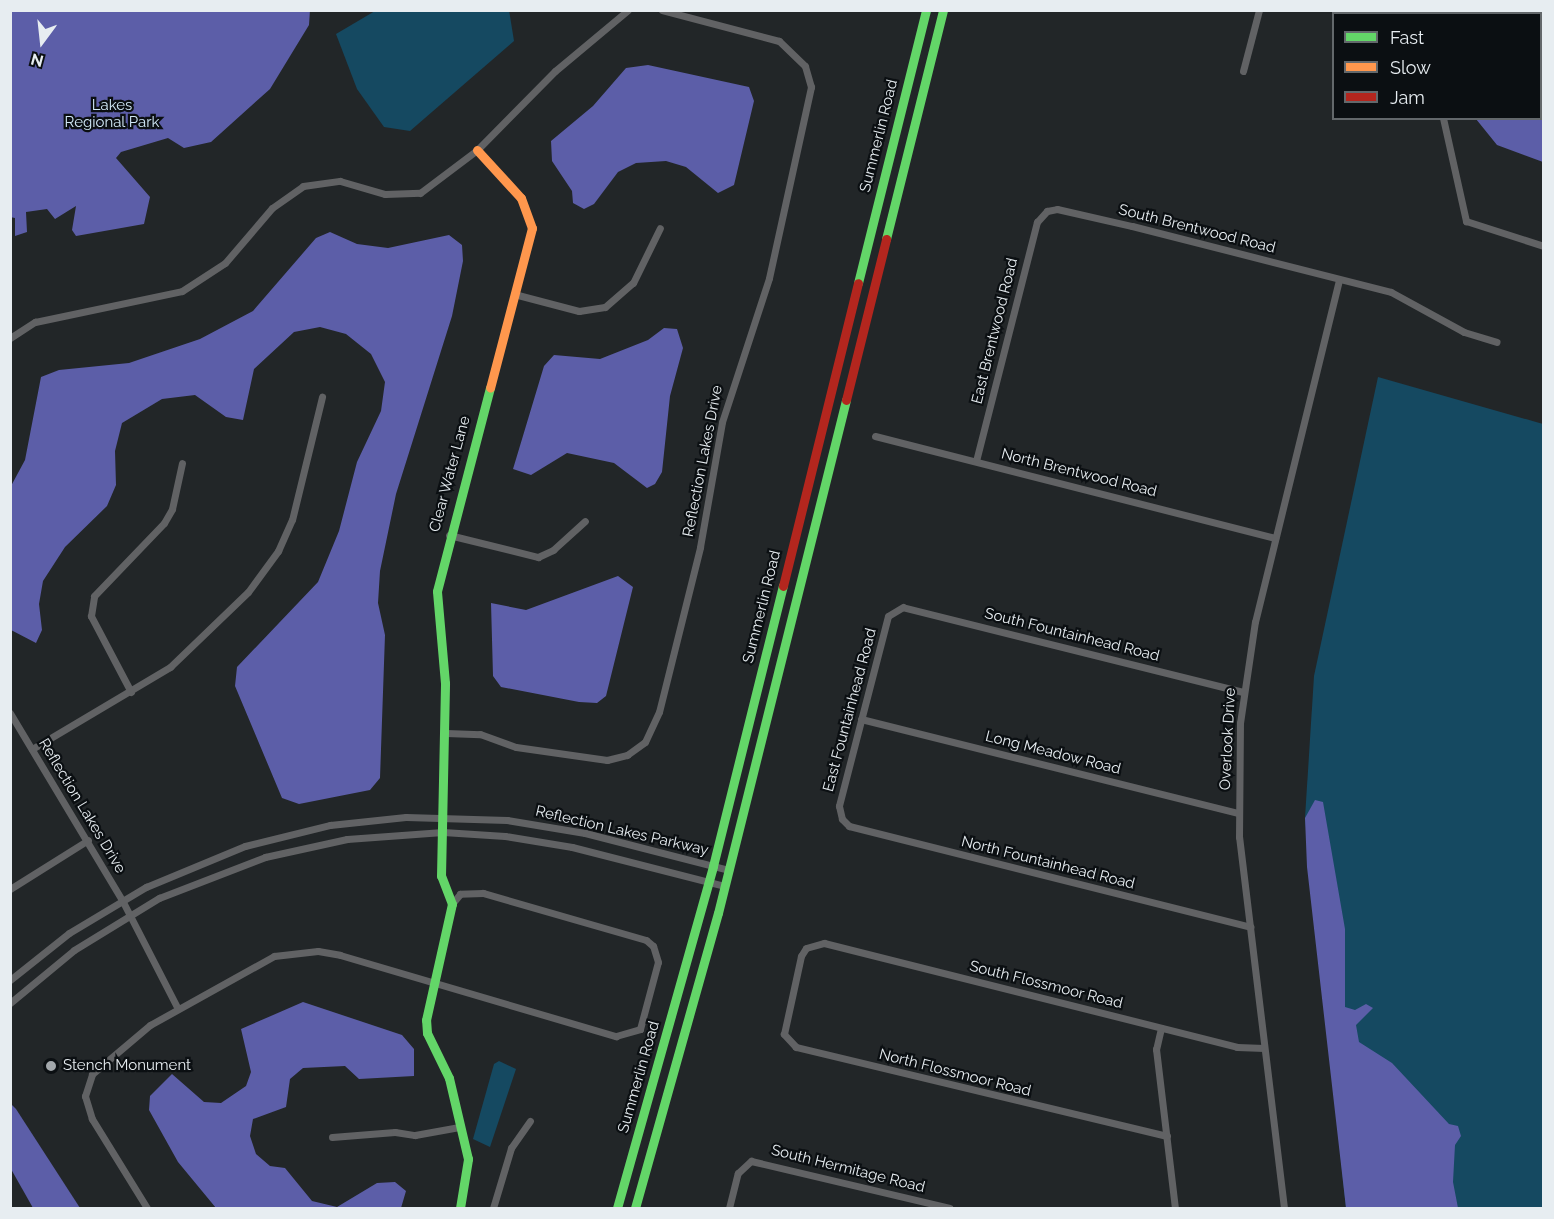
<!DOCTYPE html>
<html>
<head>
<meta charset="utf-8">
<style>
	body { margin:0 }
	#map { position:relative; width:1554px; height:1219px; overflow:hidden; background:#222628; font-family:Raleway,sans-serif }
	div>[style] { position:absolute }
	.green>* { inset:0; background:#154961 }
	.water>* { inset:0; background:#5c5ea8 }
	.street>* { height:7px; margin:-3.5px; padding:0 3.5px; transform-origin:3.5px; border-radius:3.5px; background:#616264 }
	.fast>* { height:9px; margin:-4.5px; padding:0 4.5px; transform-origin:4.5px; border-radius:4.5px; background:#63d668 }
	.slow>* { height:9px; margin:-4.5px; padding:0 4.5px; transform-origin:4.5px; border-radius:4.5px; background:#ff974d }
	.jam>* { height:9px; margin:-4.5px; padding:0 4.5px; transform-origin:4.5px; border-radius:4.5px; background:#b3261e }
	.dots>* { width:16px; height:16px; translate:-50% -50%; box-sizing:border-box; border:3px solid #0b0f12; border-radius:50% }
	span { translate:-50% -50%; white-space:nowrap; text-align:center; line-height:1.15; -webkit-text-stroke:4.5px #0b0f12; paint-order:stroke }
	.park-label { font-size:15px; color:#d1e8f6 }
	.street-label { font-size:15px; color:#e7edf1 }
	.poi-label { font-size:15px; color:#e7edf1 }
	.left { translate:0 -50%; text-align:left }
	.frame { position:absolute; inset:0; border:12px solid #e7edf1; pointer-events:none }
	.legend { position:absolute; left:1332px; top:12px; width:210px; height:108px; box-sizing:border-box; background:#0b0f12; border:2px solid #63686b; margin:0; padding:8px 10px; list-style:none; font-size:18px; color:#e7edf1 }
	.legend li { display:flex; align-items:center; gap:12px; height:30px }
	.legend b { width:30px; border:2px solid #63686b }
	.north { position:absolute; left:12px; top:12px; width:60px; height:60px; -webkit-text-stroke:4px #0b0f12; paint-order:stroke; rotate:195deg; font-size:16px; font-weight:700; line-height:24px; text-align:center; color:#e7edf1 }
	.north::after { content:''; display:block; margin:auto; width:21px; height:27px; background:#e7edf1; clip-path:polygon(50% 0,100% 100%,50% 72%,0 100%) }
</style>
</head>
<body>
<div id="map">
	<div class="green">
		<i style="clip-path:polygon(509px 10px,514px 41px,410px 131px,384px 127px,357px 89px,336px 34px,375px 11px)"></i>
		<i style="clip-path:polygon(1378px 377px,1543px 424px,1544px 1208px,1346px 1208px,1305px 818px,1314px 676px)"></i>
		<i style="clip-path:polygon(499px 1061px,516px 1069px,490px 1147px,473px 1139px,494px 1064px)"></i>
	</div>
	<div class="water">
		<i style="clip-path:polygon(310px 10px,309px 25px,270px 89px,211px 142px,184px 148px,168px 138px,121px 152px,116px 158px,150px 197px,144px 224px,76px 236px,72px 230px,76px 206px,55px 219px,47px 209px,26px 212px,27px 232px,15px 236px,15px 218px,10px 217px,11px 11px)"></i>
		<i style="clip-path:polygon(648px 65px,749px 87px,754px 101px,734px 185px,718px 193px,686px 167px,666px 161px,636px 163px,618px 172px,594px 204px,584px 209px,573px 203px,572px 191px,552px 161px,551px 141px,593px 106px,626px 68px)"></i>
		<i style="clip-path:polygon(1541px 77px,1544px 81px,1543px 162px,1497px 145px,1476px 119px,1540px 118px)"></i>
		<i style="clip-path:polygon(330px 232px,357px 244px,388px 248px,449px 235px,462px 245px,463px 261px,452px 316px,396px 494px,380px 571px,378px 603px,385px 635px,380px 778px,370px 790px,299px 804px,282px 798px,235px 686px,237px 667px,318px 582px,339px 531px,357px 462px,381px 411px,385px 382px,371px 354px,346px 334px,320px 327px,294px 332px,254px 369px,243px 420px,226px 417px,195px 395px,162px 399px,122px 423px,115px 451px,116px 485px,107px 506px,65px 547px,43px 581px,39px 604px,42px 630px,36px 643px,11px 630px,11px 486px,25px 460px,41px 377px,59px 370px,129px 363px,200px 339px,253px 311px,316px 238px)"></i>
		<i style="clip-path:polygon(664px 328px,677px 329px,683px 348px,670px 396px,662px 472px,655px 484px,647px 488px,614px 463px,567px 453px,531px 475px,513px 469px,544px 366px,554px 355px,600px 359px,648px 340px)"></i>
		<i style="clip-path:polygon(618px 576px,633px 587px,606px 696px,597px 703px,579px 702px,501px 687px,493px 676px,491px 603px,526px 610px)"></i>
		<i style="clip-path:polygon(1315px 800px,1323px 802px,1345px 929px,1345px 1007px,1355px 1010px,1366px 1004px,1373px 1008px,1356px 1025px,1359px 1042px,1392px 1063px,1449px 1124px,1458px 1126px,1461px 1136px,1455px 1145px,1453px 1182px,1458px 1208px,1346px 1208px,1307px 867px,1305px 818px)"></i>
		<i style="clip-path:polygon(303px 1002px,402px 1035px,414px 1049px,414px 1076px,359px 1079px,345px 1066px,303px 1068px,290px 1079px,286px 1107px,253px 1119px,250px 1136px,256px 1154px,270px 1166px,285px 1168px,312px 1201px,337px 1207px,377px 1183px,395px 1182px,406px 1191px,401px 1208px,216px 1208px,178px 1162px,149px 1110px,150px 1096px,172px 1074px,204px 1102px,221px 1103px,246px 1086px,251px 1072px,241px 1029px)"></i>
		<i style="clip-path:polygon(11px 1104px,16px 1109px,80px 1208px,33px 1208px,11px 1169px)"></i>
	</div>
	<div class="street">
		<i style="left:1423px;top:14px;width:4px;rotate:-90deg"></i>
		<i style="left:1243px;top:71px;width:63px;rotate:-75.3deg"></i>
		<i style="left:1443px;top:118px;width:106px;rotate:77.4deg"></i>
		<i style="left:1466px;top:221px;width:82px;rotate:17.8deg"></i>
		<i style="left:514px;top:294px;width:67px;rotate:14.7deg"></i>
		<i style="left:579px;top:311px;width:26px;rotate:-9deg"></i>
		<i style="left:605px;top:307px;width:37px;rotate:-41deg"></i>
		<i style="left:633px;top:283px;width:61px;rotate:-63.9deg"></i>
		<i style="left:10px;top:338px;width:30px;rotate:-33deg"></i>
		<i style="left:35px;top:322px;width:150px;rotate:-11.9deg"></i>
		<i style="left:182px;top:291px;width:51px;rotate:-33.1deg"></i>
		<i style="left:225px;top:263px;width:72px;rotate:-49.5deg"></i>
		<i style="left:272px;top:208px;width:38px;rotate:-35deg"></i>
		<i style="left:303px;top:186px;width:37px;rotate:-8deg"></i>
		<i style="left:340px;top:181px;width:47px;rotate:16.1deg"></i>
		<i style="left:385px;top:194px;width:35px;rotate:-2deg"></i>
		<i style="left:420px;top:193px;width:71px;rotate:-37deg"></i>
		<i style="left:477px;top:150px;width:111px;rotate:-45.4deg"></i>
		<i style="left:555px;top:71px;width:95px;rotate:-39.9deg"></i>
		<i style="left:875px;top:436px;width:413px;rotate:14.3deg"></i>
		<i style="left:976px;top:461px;width:247px;rotate:-75.7deg"></i>
		<i style="left:1037px;top:222px;width:15px;rotate:-48deg"></i>
		<i style="left:1047px;top:211px;width:10px;rotate:-11deg"></i>
		<i style="left:1057px;top:209px;width:77px;rotate:12.8deg"></i>
		<i style="left:1132px;top:226px;width:267px;rotate:14.3deg"></i>
		<i style="left:1391px;top:292px;width:83px;rotate:28.7deg"></i>
		<i style="left:1464px;top:332px;width:34px;rotate:17deg"></i>
		<i style="left:449px;top:535px;width:92px;rotate:13.9deg"></i>
		<i style="left:538px;top:557px;width:17px;rotate:-25deg"></i>
		<i style="left:553px;top:550px;width:43px;rotate:-42.2deg"></i>
		<i style="left:131px;top:692px;width:86px;rotate:-117.8deg"></i>
		<i style="left:91px;top:616px;width:20px;rotate:-81deg"></i>
		<i style="left:94px;top:596px;width:101px;rotate:-46.2deg"></i>
		<i style="left:164px;top:523px;width:16px;rotate:-60deg"></i>
		<i style="left:172px;top:509px;width:47px;rotate:-77.7deg"></i>
		<i style="left:1243px;top:692px;width:350px;rotate:-166deg"></i>
		<i style="left:903px;top:607px;width:17px;rotate:149deg"></i>
		<i style="left:888px;top:616px;width:196px;rotate:104.5deg"></i>
		<i style="left:839px;top:806px;width:13px;rotate:77deg"></i>
		<i style="left:842px;top:819px;width:10px;rotate:45deg"></i>
		<i style="left:849px;top:826px;width:414px;rotate:14.1deg"></i>
		<i style="left:10px;top:713px;width:218px;rotate:59.1deg"></i>
		<i style="left:122px;top:900px;width:120px;rotate:62.8deg"></i>
		<i style="left:861px;top:719px;width:389px;rotate:14deg"></i>
		<i style="left:446px;top:733px;width:34px;rotate:2deg"></i>
		<i style="left:480px;top:734px;width:38px;rotate:20deg"></i>
		<i style="left:516px;top:747px;width:92px;rotate:8.1deg"></i>
		<i style="left:607px;top:760px;width:21px;rotate:-14deg"></i>
		<i style="left:627px;top:755px;width:22px;rotate:-36deg"></i>
		<i style="left:645px;top:742px;width:33px;rotate:-65deg"></i>
		<i style="left:659px;top:712px;width:170px;rotate:-76deg"></i>
		<i style="left:700px;top:547px;width:127px;rotate:-80deg"></i>
		<i style="left:722px;top:422px;width:151px;rotate:-71.9deg"></i>
		<i style="left:769px;top:278px;width:196px;rotate:-77.6deg"></i>
		<i style="left:811px;top:87px;width:22px;rotate:-106deg"></i>
		<i style="left:805px;top:66px;width:36px;rotate:-136deg"></i>
		<i style="left:779px;top:41px;width:121px;rotate:-165.2deg"></i>
		<i style="left:32px;top:749px;width:161px;rotate:-30.7deg"></i>
		<i style="left:170px;top:667px;width:108px;rotate:-43.9deg"></i>
		<i style="left:248px;top:592px;width:51px;rotate:-53.8deg"></i>
		<i style="left:278px;top:551px;width:34px;rotate:-66deg"></i>
		<i style="left:292px;top:520px;width:127px;rotate:-76.3deg"></i>
		<i style="left:10px;top:889px;width:92px;rotate:-32.1deg"></i>
		<i style="left:10px;top:980px;width:75px;rotate:-38.5deg"></i>
		<i style="left:69px;top:933px;width:90px;rotate:-30.9deg"></i>
		<i style="left:146px;top:887px;width:107px;rotate:-22.5deg"></i>
		<i style="left:245px;top:846px;width:88px;rotate:-13.9deg"></i>
		<i style="left:330px;top:825px;width:76px;rotate:-6deg"></i>
		<i style="left:406px;top:817px;width:101px;rotate:1.7deg"></i>
		<i style="left:507px;top:820px;width:79px;rotate:9.5deg"></i>
		<i style="left:585px;top:833px;width:149px;rotate:14.4deg"></i>
		<i style="left:10px;top:1003px;width:83px;rotate:-39.6deg"></i>
		<i style="left:74px;top:950px;width:100px;rotate:-31.5deg"></i>
		<i style="left:159px;top:898px;width:114px;rotate:-21.1deg"></i>
		<i style="left:265px;top:857px;width:84px;rotate:-12.4deg"></i>
		<i style="left:347px;top:839px;width:96px;rotate:-4.2deg"></i>
		<i style="left:443px;top:832px;width:62px;rotate:3.7deg"></i>
		<i style="left:505px;top:836px;width:68px;rotate:9.3deg"></i>
		<i style="left:572px;top:847px;width:158px;rotate:14.3deg"></i>
		<i style="left:1161px;top:1028px;width:22px;rotate:103deg"></i>
		<i style="left:1156px;top:1049px;width:160px;rotate:83.2deg"></i>
		<i style="left:1167px;top:1136px;width:382px;rotate:-166.5deg"></i>
		<i style="left:796px;top:1047px;width:18px;rotate:-133deg"></i>
		<i style="left:784px;top:1034px;width:80px;rotate:-77.7deg"></i>
		<i style="left:801px;top:956px;width:9px;rotate:-58deg"></i>
		<i style="left:806px;top:948px;width:19px;rotate:-16deg"></i>
		<i style="left:824px;top:943px;width:426px;rotate:14.1deg"></i>
		<i style="left:1237px;top:1047px;width:27px;rotate:2deg"></i>
		<i style="left:332px;top:1137px;width:63px;rotate:-4.5deg"></i>
		<i style="left:395px;top:1132px;width:20px;rotate:9deg"></i>
		<i style="left:415px;top:1135px;width:45px;rotate:-10.3deg"></i>
		<i style="left:147px;top:1208px;width:105px;rotate:-121.7deg"></i>
		<i style="left:92px;top:1119px;width:24px;rotate:-107deg"></i>
		<i style="left:85px;top:1096px;width:23px;rotate:-72deg"></i>
		<i style="left:92px;top:1074px;width:76px;rotate:-40.2deg"></i>
		<i style="left:150px;top:1025px;width:142px;rotate:-29.1deg"></i>
		<i style="left:274px;top:956px;width:44px;rotate:-6.5deg"></i>
		<i style="left:318px;top:951px;width:22px;rotate:10deg"></i>
		<i style="left:340px;top:955px;width:288px;rotate:16.4deg"></i>
		<i style="left:616px;top:1036px;width:25px;rotate:-16deg"></i>
		<i style="left:640px;top:1029px;width:69px;rotate:-75deg"></i>
		<i style="left:658px;top:962px;width:17px;rotate:-107deg"></i>
		<i style="left:653px;top:946px;width:9px;rotate:-139deg"></i>
		<i style="left:646px;top:940px;width:170px;rotate:-163.9deg"></i>
		<i style="left:483px;top:893px;width:23px;rotate:178deg"></i>
		<i style="left:460px;top:894px;width:13px;rotate:129deg"></i>
		<i style="left:493px;top:1208px;width:63px;rotate:-73.3deg"></i>
		<i style="left:511px;top:1148px;width:33px;rotate:-55deg"></i>
		<i style="left:729px;top:1208px;width:36px;rotate:-76deg"></i>
		<i style="left:738px;top:1173px;width:18px;rotate:-43deg"></i>
		<i style="left:751px;top:1161px;width:204px;rotate:13.3deg"></i>
		<i style="left:1284px;top:1208px;width:374px;rotate:-96.9deg"></i>
		<i style="left:1239px;top:837px;width:114px;rotate:-89.5deg"></i>
		<i style="left:1240px;top:723px;width:102px;rotate:-81.6deg"></i>
		<i style="left:1255px;top:622px;width:352px;rotate:-76.2deg"></i>
	</div>
	<div class="fast">
		<i style="left:886px;top:239px;width:236px;rotate:-76deg"></i>
		<i style="left:858px;top:283px;width:281px;rotate:-76deg"></i>
		<i style="left:460px;top:1208px;width:50px;rotate:-80.7deg"></i>
		<i style="left:468px;top:1159px;width:83px;rotate:-103.2deg"></i>
		<i style="left:449px;top:1078px;width:50px;rotate:-116.1deg"></i>
		<i style="left:427px;top:1033px;width:13px;rotate:-94deg"></i>
		<i style="left:426px;top:1020px;width:119px;rotate:-77.4deg"></i>
		<i style="left:452px;top:904px;width:30px;rotate:-111deg"></i>
		<i style="left:441px;top:876px;width:193px;rotate:-88.8deg"></i>
		<i style="left:445px;top:683px;width:92px;rotate:-95deg"></i>
		<i style="left:437px;top:591px;width:210px;rotate:-75.4deg"></i>
		<i style="left:617px;top:1208px;width:355px;rotate:-74.3deg"></i>
		<i style="left:713px;top:866px;width:289px;rotate:-76deg"></i>
		<i style="left:635px;top:1208px;width:306px;rotate:-74.3deg"></i>
		<i style="left:718px;top:913px;width:529px;rotate:-75.99deg"></i>
	</div>
	<div class="slow">
		<i style="left:477px;top:150px;width:65px;rotate:47.5deg"></i>
		<i style="left:521px;top:198px;width:32px;rotate:70deg"></i>
		<i style="left:532px;top:228px;width:165px;rotate:104.7deg"></i>
	</div>
	<div class="jam">
		<i style="left:846px;top:400px;width:166px;rotate:-76deg"></i>
		<i style="left:783px;top:586px;width:312px;rotate:-76.1deg"></i>
	</div>
	<div class="dots">
		<i style="left:51px;top:1066px;background:#a2a7ab"></i>
	</div>
	<div class="park-label">
		<span style="left:112px;top:114px">Lakes<br>Regional Park</span>
	</div>
	<div class="street-label">
		<span style="left:879px;top:136px;rotate:-76deg">Summerlin Road</span>
		<span style="left:1197px;top:229px;rotate:14deg">South Brentwood Road</span>
		<span style="left:995px;top:331px;rotate:-76deg">East Brentwood Road</span>
		<span style="left:703px;top:461px;rotate:-79deg">Reflection Lakes Drive</span>
		<span style="left:1079px;top:473px;rotate:14deg">North Brentwood Road</span>
		<span style="left:450px;top:474px;rotate:-75deg">Clear Water Lane</span>
		<span style="left:762px;top:607px;rotate:-76deg">Summerlin Road</span>
		<span style="left:1072px;top:635px;rotate:14deg">South Fountainhead Road</span>
		<span style="left:850px;top:710px;rotate:-75deg">East Fountainhead Road</span>
		<span style="left:1228px;top:739px;rotate:-87deg">Overlook Drive</span>
		<span style="left:1053px;top:753px;rotate:14deg">Long Meadow Road</span>
		<span style="left:82px;top:806px;rotate:59deg">Reflection Lakes Drive</span>
		<span style="left:622px;top:831px;rotate:13deg">Reflection Lakes Parkway</span>
		<span style="left:1048px;top:863px;rotate:14deg">North Fountainhead Road</span>
		<span style="left:1046px;top:985px;rotate:14deg">South Flossmoor Road</span>
		<span style="left:955px;top:1073px;rotate:14deg">North Flossmoor Road</span>
		<span style="left:639px;top:1077px;rotate:-74deg">Summerlin Road</span>
		<span style="left:848px;top:1169px;rotate:14deg">South Hermitage Road</span>
	</div>
	<div class="poi-label">
		<span class="left" style="left:63px;top:1066px">Stench Monument</span>
	</div>
	<div class="frame"></div>
	<ul class="legend">
	<li><b style="height:8px;background:#63d668"></b>Fast</li>
	<li><b style="height:8px;background:#ff974d"></b>Slow</li>
	<li><b style="height:8px;background:#b3261e"></b>Jam</li>
	</ul>
	<div class="north">N</div>
</div>
</body>
</html>
